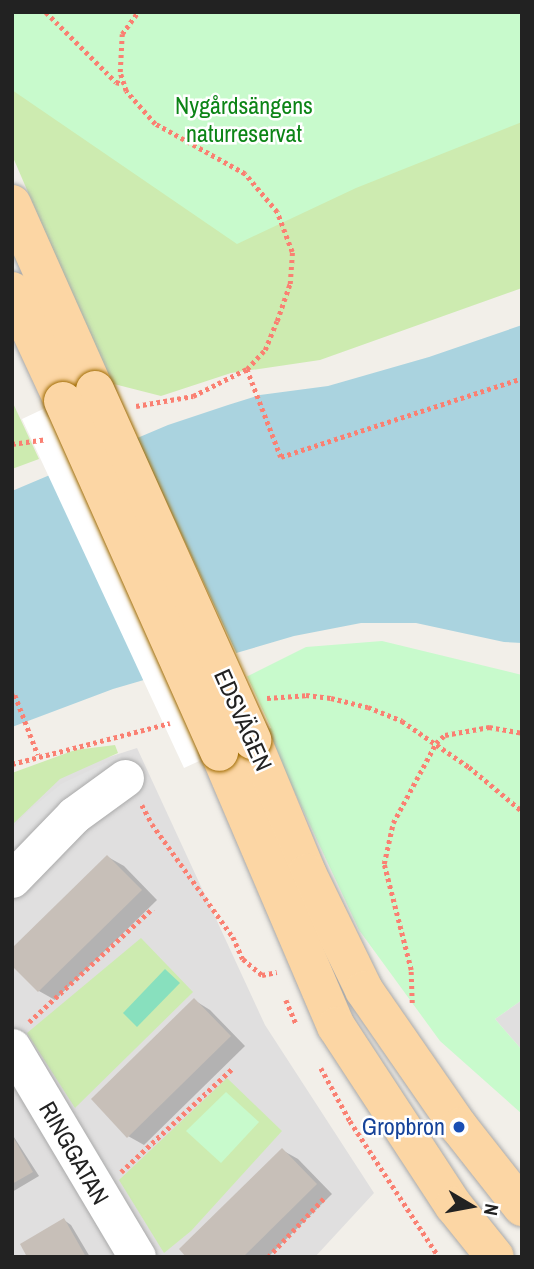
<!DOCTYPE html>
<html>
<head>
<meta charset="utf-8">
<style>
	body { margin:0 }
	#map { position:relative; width:534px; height:1269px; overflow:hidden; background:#f2efe9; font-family:"Archivo Narrow",sans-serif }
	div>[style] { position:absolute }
	.residential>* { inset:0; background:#e0dfdf }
	.grass>* { inset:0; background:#cdebb0 }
	.park>* { inset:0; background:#c8facc }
	.pitch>* { inset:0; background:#88e0be }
	.parking>* { inset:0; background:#e2e2e2 }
	.water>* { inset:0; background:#aad3df }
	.pier>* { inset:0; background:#fff }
	.shadow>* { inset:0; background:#0003 }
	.building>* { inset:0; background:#c7bfb8 }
	.path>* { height:4.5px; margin-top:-2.25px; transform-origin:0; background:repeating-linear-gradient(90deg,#fa8072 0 3.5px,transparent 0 7px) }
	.roads { filter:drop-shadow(0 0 2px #a9a9a9) drop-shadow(0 0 2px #a9a9a9) }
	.minor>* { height:37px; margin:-18.5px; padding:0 18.5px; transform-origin:18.5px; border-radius:18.5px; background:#fff }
	.major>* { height:38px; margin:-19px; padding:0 19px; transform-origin:19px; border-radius:19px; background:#fcd6a4 }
	.bridges { filter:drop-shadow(0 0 2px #a06b00) drop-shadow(0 0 2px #a06b00) }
	.major-bridge>* { height:38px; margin:-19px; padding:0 19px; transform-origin:19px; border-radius:19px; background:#fcd6a4 }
	.dots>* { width:19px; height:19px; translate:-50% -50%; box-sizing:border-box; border:4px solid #fff; border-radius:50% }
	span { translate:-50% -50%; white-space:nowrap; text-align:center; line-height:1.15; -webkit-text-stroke:5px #fff; paint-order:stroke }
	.park-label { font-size:24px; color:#0c8416 }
	.street-label { font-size:24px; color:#222 }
	.transit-label { font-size:24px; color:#164399 }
	.right { translate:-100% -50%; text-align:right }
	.frame { position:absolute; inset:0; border:14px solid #222; pointer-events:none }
	.north { position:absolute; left:436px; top:1171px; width:70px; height:70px; -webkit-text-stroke:5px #fff; paint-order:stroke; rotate:100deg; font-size:19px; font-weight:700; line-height:28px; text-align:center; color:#222 }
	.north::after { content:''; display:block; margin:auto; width:24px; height:32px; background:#222; clip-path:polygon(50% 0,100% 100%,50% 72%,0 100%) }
</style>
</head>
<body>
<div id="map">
	<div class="residential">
		<i style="clip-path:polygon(137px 748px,265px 1025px,374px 1193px,315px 1257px,12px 1257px,12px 788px)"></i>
		<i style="clip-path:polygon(522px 1000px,522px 1050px,495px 1019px)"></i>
	</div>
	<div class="grass">
		<i style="clip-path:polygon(12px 12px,522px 12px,522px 288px,320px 360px,231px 373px,161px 396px,110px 383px,12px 155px)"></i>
		<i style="clip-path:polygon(12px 401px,39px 459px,12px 469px)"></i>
		<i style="clip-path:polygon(115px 745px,118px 753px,60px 779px,12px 825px,12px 773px,75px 750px)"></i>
		<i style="clip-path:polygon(141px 938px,193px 992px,75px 1108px,27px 1033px)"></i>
		<i style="clip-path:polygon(227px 1078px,282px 1131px,191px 1231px,164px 1253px,119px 1180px)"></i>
	</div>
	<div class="park">
		<i style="clip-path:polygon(12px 12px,522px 12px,522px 122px,356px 188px,237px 244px,12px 90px)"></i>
		<i style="clip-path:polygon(382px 641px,522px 675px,522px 1000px,495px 1019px,522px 1050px,522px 1114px,440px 1041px,359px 930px,242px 679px,306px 647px)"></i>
		<i style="clip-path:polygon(226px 1092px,259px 1122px,221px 1163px,186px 1131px)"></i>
	</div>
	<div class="pitch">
		<i style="clip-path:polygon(165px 969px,180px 983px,137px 1027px,123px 1013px)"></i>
	</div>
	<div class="parking">
		<i style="clip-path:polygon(120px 756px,125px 778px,12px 870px,12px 829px,26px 813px,61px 784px)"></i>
	</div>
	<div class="water">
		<i style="clip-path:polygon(522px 325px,522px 643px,504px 642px,416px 623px,361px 623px,294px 636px,113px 689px,12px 727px,12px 491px,168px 425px,228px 405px,260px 395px,328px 386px,429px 357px)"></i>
	</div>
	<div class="pier">
		<i style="clip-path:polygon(109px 378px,271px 728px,184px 768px,22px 419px)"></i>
	</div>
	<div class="shadow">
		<i style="clip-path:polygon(108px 857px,124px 866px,157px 900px,55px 1000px,39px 991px,12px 963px)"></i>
		<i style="clip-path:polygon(194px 1000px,210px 1010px,245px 1046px,144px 1145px,128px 1136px)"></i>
		<i style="clip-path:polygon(12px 1134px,39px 1176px,12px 1192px)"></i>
		<i style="clip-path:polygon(282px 1150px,298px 1159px,332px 1194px,268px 1257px,189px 1257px)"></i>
		<i style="clip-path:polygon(64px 1220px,71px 1225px,90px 1257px,29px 1257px)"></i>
	</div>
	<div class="building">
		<i style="clip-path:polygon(107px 855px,142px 890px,38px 992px,12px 966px,12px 948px)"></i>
		<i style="clip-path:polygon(194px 998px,231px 1036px,127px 1138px,91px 1099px)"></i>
		<i style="clip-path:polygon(12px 1135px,33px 1172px,12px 1184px)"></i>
		<i style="clip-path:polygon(282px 1148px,317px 1184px,243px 1257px,186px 1257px,179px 1249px)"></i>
		<i style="clip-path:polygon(64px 1218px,86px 1257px,27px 1257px,20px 1244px)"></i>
	</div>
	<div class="path">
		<i style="left:46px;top:12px;width:99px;rotate:45deg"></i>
		<i style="left:116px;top:82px;width:7px;rotate:16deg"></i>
		<i style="left:247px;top:369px;width:94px;rotate:68.9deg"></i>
		<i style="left:281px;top:457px;width:254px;rotate:-18.1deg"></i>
		<i style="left:136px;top:406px;width:58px;rotate:-10deg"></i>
		<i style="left:193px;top:396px;width:60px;rotate:-26.6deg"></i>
		<i style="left:247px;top:369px;width:26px;rotate:-47deg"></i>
		<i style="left:265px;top:350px;width:31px;rotate:-68deg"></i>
		<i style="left:277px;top:321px;width:39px;rotate:-71deg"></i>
		<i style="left:290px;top:284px;width:32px;rotate:-86deg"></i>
		<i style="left:292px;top:252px;width:43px;rotate:-110.6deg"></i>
		<i style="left:277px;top:212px;width:50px;rotate:-130.1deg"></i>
		<i style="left:245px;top:174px;width:103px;rotate:-150.9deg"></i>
		<i style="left:155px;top:124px;width:44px;rotate:-131.3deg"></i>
		<i style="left:126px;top:91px;width:20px;rotate:-108deg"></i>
		<i style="left:120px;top:72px;width:38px;rotate:-87deg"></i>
		<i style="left:122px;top:34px;width:27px;rotate:-54deg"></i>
		<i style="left:12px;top:444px;width:34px;rotate:-8deg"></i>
		<i style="left:12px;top:696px;width:3px;rotate:-18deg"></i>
		<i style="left:15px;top:695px;width:64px;rotate:69deg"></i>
		<i style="left:267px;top:698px;width:39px;rotate:-4deg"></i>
		<i style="left:306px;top:695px;width:25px;rotate:7deg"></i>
		<i style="left:331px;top:698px;width:38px;rotate:14deg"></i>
		<i style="left:368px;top:707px;width:37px;rotate:22deg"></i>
		<i style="left:402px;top:721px;width:81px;rotate:34.5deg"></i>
		<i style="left:469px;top:767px;width:69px;rotate:39.7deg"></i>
		<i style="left:12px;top:764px;width:163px;rotate:-14.5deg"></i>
		<i style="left:142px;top:805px;width:21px;rotate:62deg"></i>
		<i style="left:152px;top:824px;width:139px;rotate:54.4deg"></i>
		<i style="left:233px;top:937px;width:24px;rotate:66deg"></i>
		<i style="left:243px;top:959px;width:25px;rotate:40deg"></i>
		<i style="left:262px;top:975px;width:15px;rotate:-11deg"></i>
		<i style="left:286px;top:1000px;width:26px;rotate:67deg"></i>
		<i style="left:412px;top:1003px;width:33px;rotate:-92deg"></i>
		<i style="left:411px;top:970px;width:109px;rotate:-104.3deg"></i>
		<i style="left:384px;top:864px;width:42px;rotate:-77.6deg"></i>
		<i style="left:393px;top:823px;width:91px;rotate:-61.7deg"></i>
		<i style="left:436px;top:743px;width:12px;rotate:-42deg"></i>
		<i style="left:445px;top:735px;width:45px;rotate:-10.3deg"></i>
		<i style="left:489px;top:727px;width:34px;rotate:10deg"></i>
		<i style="left:29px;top:1022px;width:168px;rotate:-42.6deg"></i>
		<i style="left:321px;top:1068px;width:60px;rotate:61.3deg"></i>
		<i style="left:350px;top:1121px;width:163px;rotate:56.8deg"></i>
		<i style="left:121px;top:1172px;width:151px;rotate:-42.9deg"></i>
		<i style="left:268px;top:1257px;width:81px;rotate:-46.5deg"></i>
	</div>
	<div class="roads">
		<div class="minor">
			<i style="left:12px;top:879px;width:89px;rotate:-45.9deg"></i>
			<i style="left:74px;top:815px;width:63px;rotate:-36deg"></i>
			<i style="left:12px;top:1047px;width:244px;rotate:59.2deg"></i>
		</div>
		<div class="major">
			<i style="left:12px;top:204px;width:204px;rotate:66deg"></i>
			<i style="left:12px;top:291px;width:121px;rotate:65.1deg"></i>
			<i style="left:252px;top:740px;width:144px;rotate:67.5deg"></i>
			<i style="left:307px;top:873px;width:130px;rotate:64deg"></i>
			<i style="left:364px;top:990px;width:167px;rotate:55.3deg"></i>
			<i style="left:459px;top:1127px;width:102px;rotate:51.8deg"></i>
			<i style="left:219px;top:752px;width:298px;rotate:66.9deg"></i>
			<i style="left:336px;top:1026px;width:215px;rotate:56.8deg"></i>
			<i style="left:454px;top:1206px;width:65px;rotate:51.2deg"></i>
		</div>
	</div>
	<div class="bridges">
		<div class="major-bridge">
			<i style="left:95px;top:390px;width:384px;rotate:65.8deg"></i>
			<i style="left:63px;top:401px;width:384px;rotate:66deg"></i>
		</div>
	</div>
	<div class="dots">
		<i style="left:459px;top:1127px;background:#1a4fb4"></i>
	</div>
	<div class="park-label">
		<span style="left:244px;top:120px">Nygårdsängens<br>naturreservat</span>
	</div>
	<div class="street-label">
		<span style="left:243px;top:720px;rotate:66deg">EDSVÄGEN</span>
		<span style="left:74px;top:1153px;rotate:60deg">RINGGATAN</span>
	</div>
	<div class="transit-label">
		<span class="right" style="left:445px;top:1127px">Gropbron</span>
	</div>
	<div class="frame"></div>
	<div class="north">N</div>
</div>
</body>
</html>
